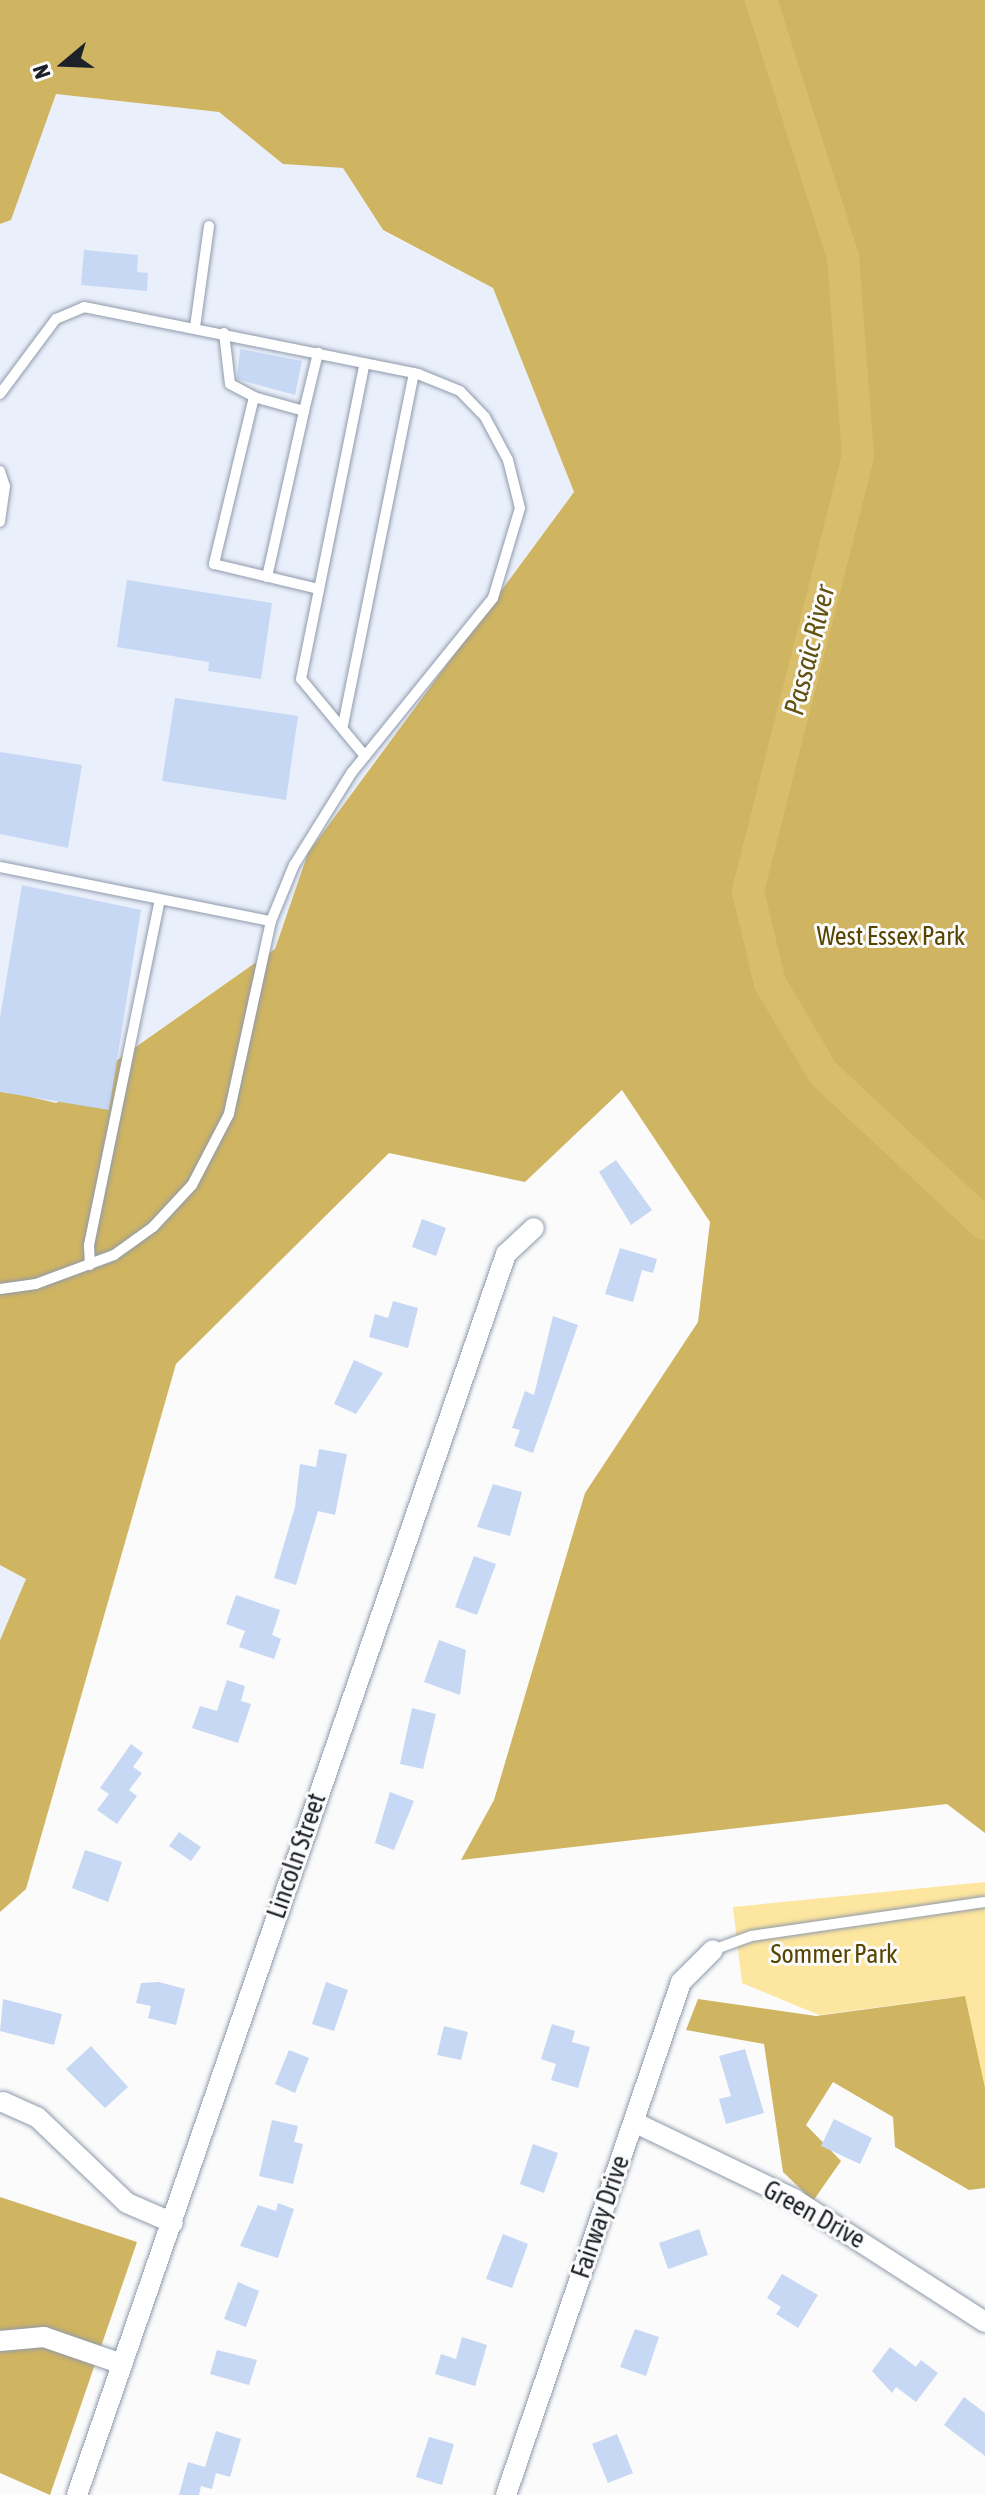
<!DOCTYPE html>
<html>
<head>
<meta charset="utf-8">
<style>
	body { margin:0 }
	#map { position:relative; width:985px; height:2495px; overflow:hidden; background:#fbfbfb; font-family:"Asap Condensed",sans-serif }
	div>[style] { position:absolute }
	.built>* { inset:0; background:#eaf0fb }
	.green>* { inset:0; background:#fde69f }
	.forest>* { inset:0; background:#cfb462 }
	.river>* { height:32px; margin:-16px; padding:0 16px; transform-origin:16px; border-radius:16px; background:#d8be6b }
	.building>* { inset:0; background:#c7d8f4 }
	.roads { filter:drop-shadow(0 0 2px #8f9aab) drop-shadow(0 0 2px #8f9aab) }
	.lane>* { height:10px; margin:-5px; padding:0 5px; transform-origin:5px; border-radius:5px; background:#fff }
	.street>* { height:20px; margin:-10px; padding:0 10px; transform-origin:10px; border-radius:10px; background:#fff }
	span { translate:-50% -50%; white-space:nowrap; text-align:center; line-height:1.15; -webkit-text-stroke:6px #fbfbfb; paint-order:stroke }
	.park-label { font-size:26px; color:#564400 }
	.street-label { font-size:26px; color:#1d2128 }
	.water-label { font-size:28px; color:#635111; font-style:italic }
	.north { position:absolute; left:24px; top:24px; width:80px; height:80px; -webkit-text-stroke:6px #fbfbfb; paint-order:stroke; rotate:251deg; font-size:22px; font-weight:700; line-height:32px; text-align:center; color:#1d2128 }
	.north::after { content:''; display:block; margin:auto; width:28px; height:36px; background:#1d2128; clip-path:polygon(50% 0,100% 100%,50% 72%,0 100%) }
</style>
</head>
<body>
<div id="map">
	<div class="built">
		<i style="clip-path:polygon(56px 94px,219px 112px,283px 164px,343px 168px,383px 231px,493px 288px,574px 492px,308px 853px,275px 949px,55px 1103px,0 1090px,0 224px,11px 220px)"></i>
		<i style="clip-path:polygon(0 1565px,26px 1579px,0 1640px)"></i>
	</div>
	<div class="green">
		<i style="clip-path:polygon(985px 1882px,985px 2110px,955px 1997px,819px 2015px,742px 1983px,733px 1907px)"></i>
	</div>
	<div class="forest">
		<i style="clip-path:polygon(0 0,985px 0,985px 1833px,947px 1804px,461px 1860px,494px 1800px,585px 1493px,698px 1322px,710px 1222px,622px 1090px,525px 1182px,389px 1153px,176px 1364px,26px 1889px,0 1912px,0 1640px,26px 1579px,0 1565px,0 1090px,56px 1103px,275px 949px,308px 853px,574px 492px,493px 288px,383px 230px,343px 168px,283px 164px,219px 112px,56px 94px,11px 220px,0 224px)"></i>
		<i style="clip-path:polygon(965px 1996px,985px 2088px,985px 2188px,969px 2190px,895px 2147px,893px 2117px,833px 2082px,806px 2125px,841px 2161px,813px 2201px,783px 2172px,764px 2044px,686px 2030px,698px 1999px,816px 2016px)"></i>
		<i style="clip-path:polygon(0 2197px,137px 2242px,50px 2495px,0 2473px)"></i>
	</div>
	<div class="river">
		<i style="left:761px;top:0;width:270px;rotate:72.3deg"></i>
		<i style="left:843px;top:257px;width:200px;rotate:85.7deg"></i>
		<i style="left:858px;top:456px;width:450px;rotate:104.2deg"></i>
		<i style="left:748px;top:892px;width:94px;rotate:76.4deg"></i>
		<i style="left:770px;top:983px;width:104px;rotate:59.5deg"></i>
		<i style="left:823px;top:1073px;width:221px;rotate:43deg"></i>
	</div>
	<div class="building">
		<i style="clip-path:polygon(84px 250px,138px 255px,137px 272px,148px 273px,147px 291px,81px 285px)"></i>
		<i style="clip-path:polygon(240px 349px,302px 361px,295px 395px,237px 379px)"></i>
		<i style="clip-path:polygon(127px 580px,272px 603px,261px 679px,208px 671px,209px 662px,117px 647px)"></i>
		<i style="clip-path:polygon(175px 698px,298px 716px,286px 800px,162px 781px)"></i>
		<i style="clip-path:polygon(0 752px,82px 765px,68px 848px,0 834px)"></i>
		<i style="clip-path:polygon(22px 885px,141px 910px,109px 1110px,0 1092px,0 1018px)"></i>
		<i style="clip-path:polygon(616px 1160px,652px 1210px,631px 1225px,599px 1172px)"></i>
		<i style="clip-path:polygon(422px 1219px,446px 1228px,436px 1256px,412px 1247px)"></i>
		<i style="clip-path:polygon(620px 1248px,657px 1259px,653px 1273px,642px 1270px,633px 1302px,605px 1294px)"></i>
		<i style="clip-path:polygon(393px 1301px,418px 1308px,408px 1348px,369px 1337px,375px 1314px,388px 1318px)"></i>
		<i style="clip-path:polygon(553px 1316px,578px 1325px,533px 1453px,514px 1446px,520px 1430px,512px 1428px,525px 1391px,534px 1395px)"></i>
		<i style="clip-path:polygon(354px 1360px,383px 1373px,356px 1414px,334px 1404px)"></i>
		<i style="clip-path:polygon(319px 1449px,347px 1454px,335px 1515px,318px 1511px,296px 1585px,274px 1578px,295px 1507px,300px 1464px,316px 1467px)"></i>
		<i style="clip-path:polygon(493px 1484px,522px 1492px,510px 1536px,477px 1527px)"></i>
		<i style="clip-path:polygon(474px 1556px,496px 1564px,477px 1615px,455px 1607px)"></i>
		<i style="clip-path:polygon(236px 1595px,280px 1610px,272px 1635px,281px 1639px,274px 1659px,239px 1647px,245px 1631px,226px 1624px)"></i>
		<i style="clip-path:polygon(439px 1640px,466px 1650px,460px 1695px,424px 1682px)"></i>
		<i style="clip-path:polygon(227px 1680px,245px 1686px,241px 1701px,251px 1704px,238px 1743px,192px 1728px,200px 1706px,217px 1711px)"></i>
		<i style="clip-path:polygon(412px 1708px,436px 1714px,423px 1769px,400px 1764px)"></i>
		<i style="clip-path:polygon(131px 1744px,143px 1753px,133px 1767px,142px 1773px,129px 1790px,137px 1796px,117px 1824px,97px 1810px,109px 1794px,100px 1788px)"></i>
		<i style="clip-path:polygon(390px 1792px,414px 1801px,394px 1850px,375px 1843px)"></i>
		<i style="clip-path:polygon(179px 1832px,201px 1847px,191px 1861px,169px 1846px)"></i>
		<i style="clip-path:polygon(85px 1850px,122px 1862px,108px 1902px,72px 1888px)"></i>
		<i style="clip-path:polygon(159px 1982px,185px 1989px,176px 2025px,148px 2018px,151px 2006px,136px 2003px,141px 1983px)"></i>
		<i style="clip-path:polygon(326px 1982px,348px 1990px,334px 2031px,312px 2024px)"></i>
		<i style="clip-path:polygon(3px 1999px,62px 2014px,54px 2045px,0 2031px)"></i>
		<i style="clip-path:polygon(552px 2024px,575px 2031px,572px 2042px,590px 2047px,578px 2088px,551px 2080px,556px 2064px,541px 2059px)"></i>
		<i style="clip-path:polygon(444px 2026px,468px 2032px,461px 2060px,437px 2055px)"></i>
		<i style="clip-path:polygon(91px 2046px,128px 2087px,105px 2108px,66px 2069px)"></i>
		<i style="clip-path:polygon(745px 2049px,764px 2113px,726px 2124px,719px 2099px,731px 2096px,719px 2056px)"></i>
		<i style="clip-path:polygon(289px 2050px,309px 2058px,295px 2093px,275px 2084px)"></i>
		<i style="clip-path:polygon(834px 2119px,872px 2138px,860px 2164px,821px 2146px)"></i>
		<i style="clip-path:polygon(272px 2120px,298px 2126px,294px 2142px,303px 2144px,293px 2184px,259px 2176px)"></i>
		<i style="clip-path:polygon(533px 2144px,558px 2153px,544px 2193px,520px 2184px)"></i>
		<i style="clip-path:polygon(278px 2203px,294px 2209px,278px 2258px,240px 2246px,258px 2205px,276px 2211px)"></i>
		<i style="clip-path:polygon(699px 2229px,708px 2255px,668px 2269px,659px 2243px)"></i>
		<i style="clip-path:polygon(503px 2234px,528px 2244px,512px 2288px,486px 2279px)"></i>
		<i style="clip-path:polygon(782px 2274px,818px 2295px,798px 2328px,776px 2314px,781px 2307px,767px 2298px)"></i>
		<i style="clip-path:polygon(238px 2282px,259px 2291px,246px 2327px,224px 2319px)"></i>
		<i style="clip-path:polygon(635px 2329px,659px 2337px,646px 2376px,620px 2367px)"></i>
		<i style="clip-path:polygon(462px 2337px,487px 2345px,475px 2386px,435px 2374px,441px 2354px,456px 2359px)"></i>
		<i style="clip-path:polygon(890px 2347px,916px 2367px,921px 2360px,938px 2373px,916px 2402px,896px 2387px,892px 2393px,872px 2371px)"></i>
		<i style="clip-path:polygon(217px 2350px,257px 2360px,249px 2385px,210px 2374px)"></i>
		<i style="clip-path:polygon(964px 2397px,985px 2413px,985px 2456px,944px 2425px)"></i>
		<i style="clip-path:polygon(216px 2431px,241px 2439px,230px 2477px,216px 2473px,212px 2489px,201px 2486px,199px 2495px,179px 2495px,188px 2462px,205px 2467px)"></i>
		<i style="clip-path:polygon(617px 2434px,633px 2473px,608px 2483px,592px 2444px)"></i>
		<i style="clip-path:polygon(429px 2437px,454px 2444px,442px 2485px,416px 2477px)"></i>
	</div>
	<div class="roads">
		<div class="lane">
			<i style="left:195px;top:327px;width:102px;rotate:-82.1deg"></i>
			<i style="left:224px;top:333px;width:51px;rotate:83.3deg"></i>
			<i style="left:230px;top:384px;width:27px;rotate:28deg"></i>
			<i style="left:0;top:394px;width:94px;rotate:-53.3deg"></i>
			<i style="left:56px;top:319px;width:30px;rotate:-23deg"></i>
			<i style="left:84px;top:307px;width:341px;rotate:11.3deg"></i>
			<i style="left:418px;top:374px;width:45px;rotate:22deg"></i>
			<i style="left:460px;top:391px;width:36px;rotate:46deg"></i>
			<i style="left:485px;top:417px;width:49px;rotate:61.9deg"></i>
			<i style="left:508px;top:460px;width:49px;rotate:76deg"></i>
			<i style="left:520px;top:508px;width:94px;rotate:106.7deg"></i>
			<i style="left:493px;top:598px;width:224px;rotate:129deg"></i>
			<i style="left:352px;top:772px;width:110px;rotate:121.9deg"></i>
			<i style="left:294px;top:865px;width:61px;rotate:112.3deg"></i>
			<i style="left:271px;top:921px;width:198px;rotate:102.3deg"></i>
			<i style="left:229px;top:1114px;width:80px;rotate:117.5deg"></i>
			<i style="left:192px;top:1185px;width:57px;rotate:132.9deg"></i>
			<i style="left:153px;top:1227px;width:48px;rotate:144.3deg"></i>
			<i style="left:114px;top:1255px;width:83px;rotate:159.6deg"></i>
			<i style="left:36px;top:1284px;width:36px;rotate:172deg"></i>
			<i style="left:304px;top:411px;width:60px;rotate:-76.4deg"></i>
			<i style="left:0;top:471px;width:16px;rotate:72deg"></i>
			<i style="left:5px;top:486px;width:36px;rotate:98deg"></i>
			<i style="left:267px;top:577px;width:170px;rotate:-77.4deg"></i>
			<i style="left:304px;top:411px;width:52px;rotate:-164.4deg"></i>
			<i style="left:254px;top:397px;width:172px;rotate:103.5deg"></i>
			<i style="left:214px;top:564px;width:108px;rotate:13.4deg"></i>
			<i style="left:343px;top:725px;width:359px;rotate:-78.6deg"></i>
			<i style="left:365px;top:756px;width:100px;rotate:-129.7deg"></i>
			<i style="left:301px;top:679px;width:322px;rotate:-78.6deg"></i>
			<i style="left:0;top:867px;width:276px;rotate:11.3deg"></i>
			<i style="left:90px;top:1265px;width:20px;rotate:-93deg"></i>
			<i style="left:89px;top:1245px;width:353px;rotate:-78.4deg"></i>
			<i style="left:713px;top:1950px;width:40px;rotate:-20.2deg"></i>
			<i style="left:751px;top:1936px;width:236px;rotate:-8.3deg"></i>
		</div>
		<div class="street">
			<i style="left:3px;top:2102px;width:37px;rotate:24deg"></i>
			<i style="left:37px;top:2117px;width:124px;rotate:43.7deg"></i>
			<i style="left:127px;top:2203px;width:50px;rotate:23.5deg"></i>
			<i style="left:634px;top:2122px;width:178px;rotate:25.7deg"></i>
			<i style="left:794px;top:2199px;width:227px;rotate:32.8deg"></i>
			<i style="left:0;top:2341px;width:44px;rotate:-5.2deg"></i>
			<i style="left:44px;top:2337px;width:83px;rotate:19.1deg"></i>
			<i style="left:77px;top:2495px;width:1313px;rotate:-70.93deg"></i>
			<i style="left:506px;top:1254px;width:38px;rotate:-43deg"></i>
			<i style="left:506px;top:2495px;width:542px;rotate:-71.16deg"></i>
			<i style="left:681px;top:1982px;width:45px;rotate:-45deg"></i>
		</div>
	</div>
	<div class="park-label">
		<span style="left:891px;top:937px">West Essex Park</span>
		<span style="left:834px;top:1955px">Sommer Park</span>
	</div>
	<div class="street-label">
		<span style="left:297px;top:1856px;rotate:-71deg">Lincoln Street</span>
		<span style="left:814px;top:2215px;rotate:29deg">Green Drive</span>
		<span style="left:601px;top:2217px;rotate:-71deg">Fairway Drive</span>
	</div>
	<div class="water-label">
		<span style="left:809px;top:650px;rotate:-76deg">Passaic River</span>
	</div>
	<div class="north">N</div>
</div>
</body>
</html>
